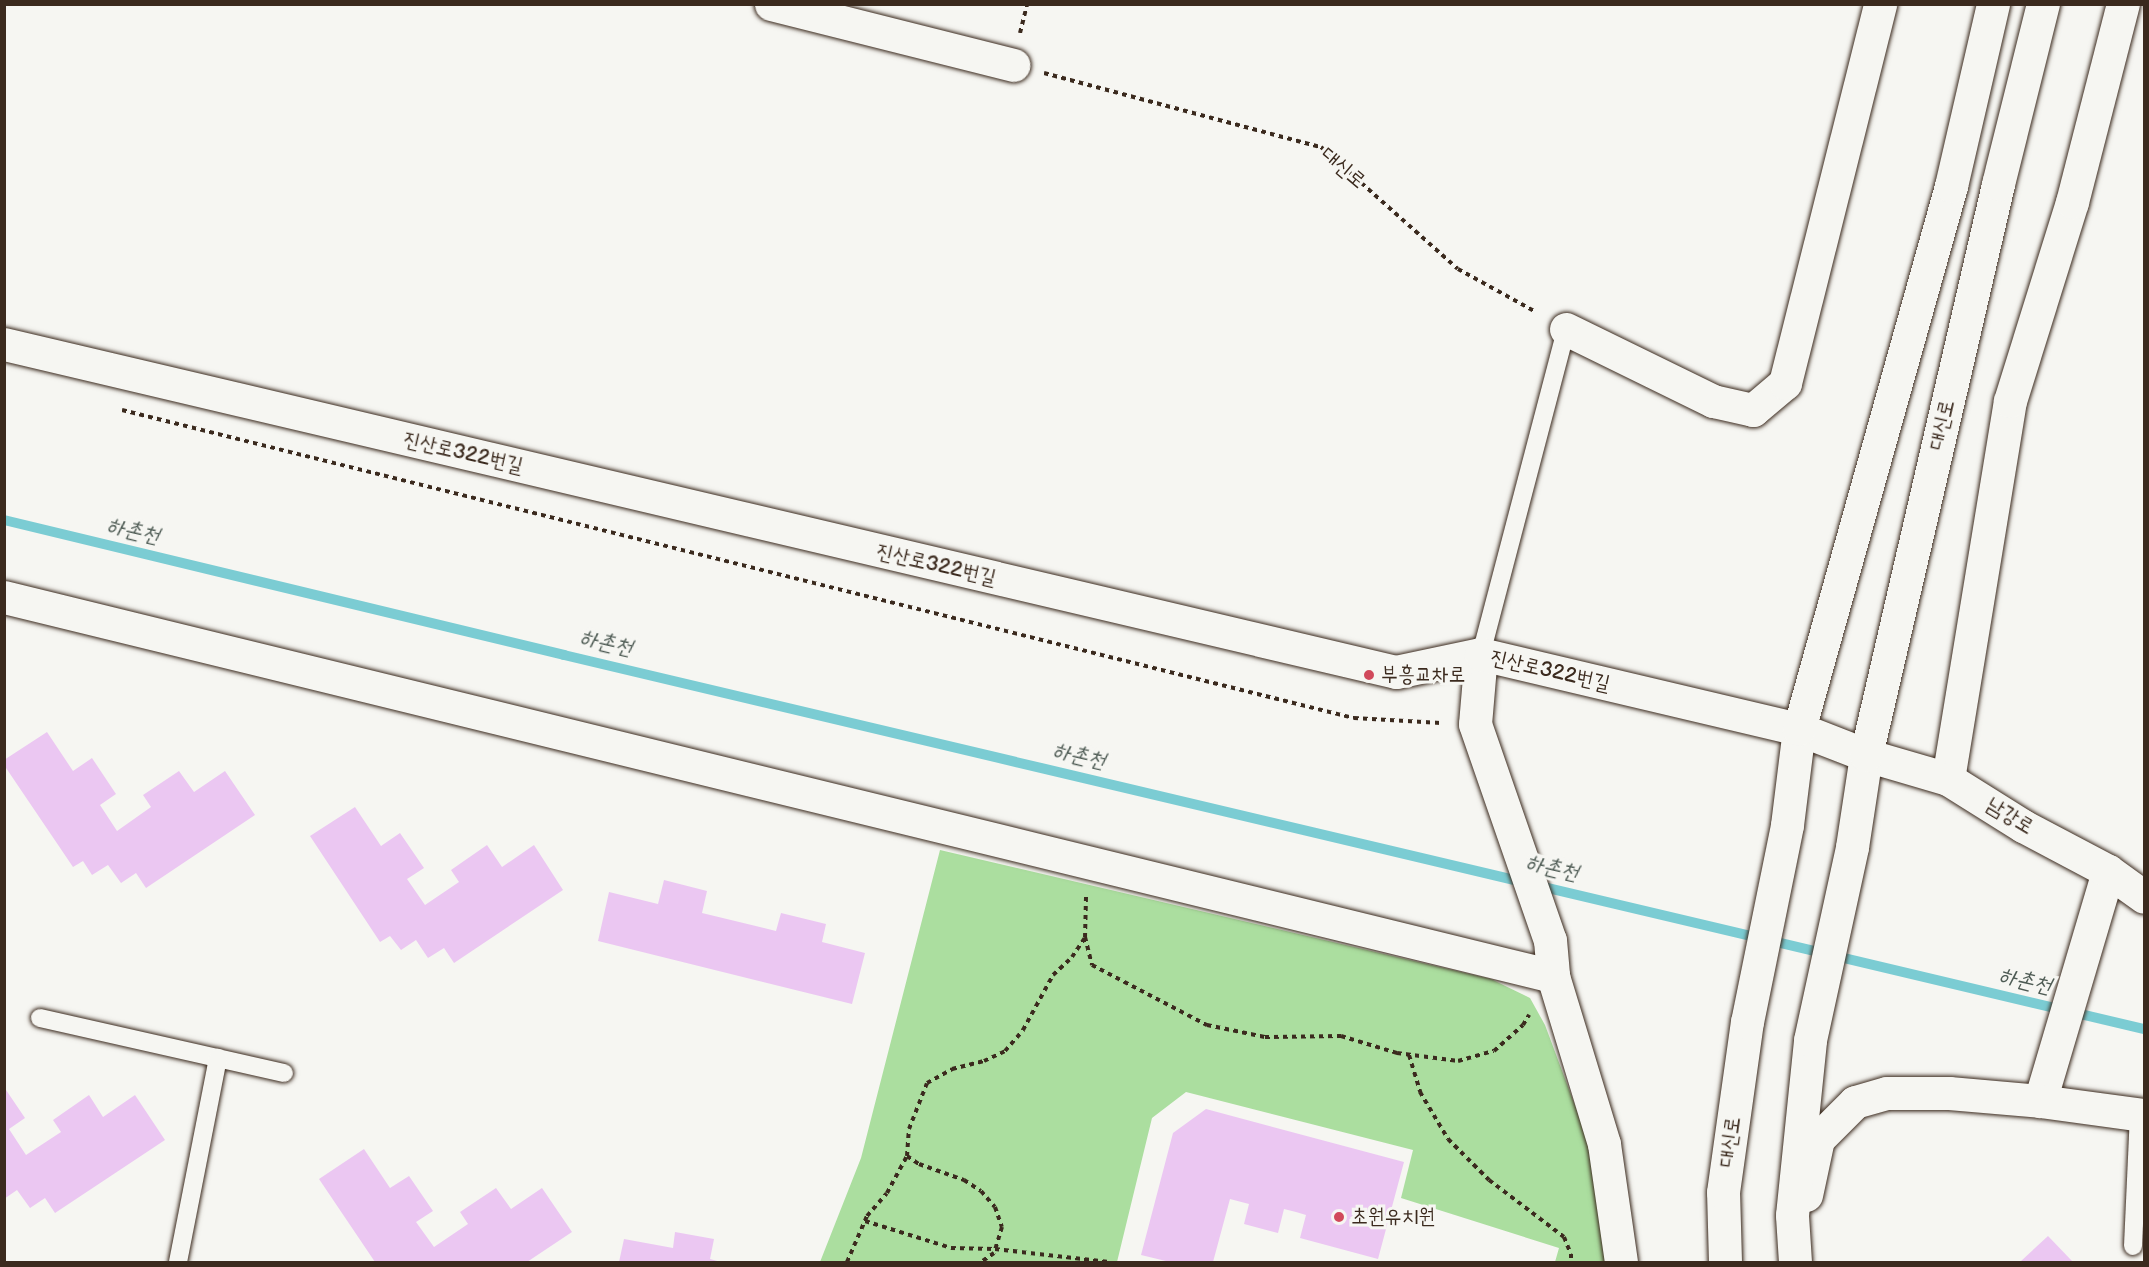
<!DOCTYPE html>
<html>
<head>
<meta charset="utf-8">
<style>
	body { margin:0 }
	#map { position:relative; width:2149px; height:1267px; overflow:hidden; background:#f6f6f2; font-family:"Balsamiq Sans","Poor Story",sans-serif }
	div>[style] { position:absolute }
	.green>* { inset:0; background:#abde9f }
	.stream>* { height:10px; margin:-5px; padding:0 5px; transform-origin:5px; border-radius:5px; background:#7bccd3 }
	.building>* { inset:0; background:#ebc7f2 }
	.path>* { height:4px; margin-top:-2px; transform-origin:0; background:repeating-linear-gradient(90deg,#3b2a1e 0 4.5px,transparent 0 9px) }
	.roads { filter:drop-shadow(0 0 2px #3b2a1e) drop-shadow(0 0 2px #3b2a1e) }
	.service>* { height:18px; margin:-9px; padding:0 9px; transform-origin:9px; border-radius:9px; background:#f6f6f2 }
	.minor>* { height:33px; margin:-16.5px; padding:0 16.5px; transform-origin:16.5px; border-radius:16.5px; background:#f6f6f2 }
	.tertiary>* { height:33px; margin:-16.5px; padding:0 16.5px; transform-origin:16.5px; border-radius:16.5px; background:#f6f6f2 }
	.trunk>* { height:33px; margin:-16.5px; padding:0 16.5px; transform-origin:16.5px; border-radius:16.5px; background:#f6f6f2 }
	.dots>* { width:16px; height:16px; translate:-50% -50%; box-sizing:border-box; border:3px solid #f6f6f2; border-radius:50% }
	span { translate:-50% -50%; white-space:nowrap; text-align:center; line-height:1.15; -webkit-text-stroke:6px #f6f6f2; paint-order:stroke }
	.street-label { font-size:21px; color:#3b2a1e }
	.poi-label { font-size:21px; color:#3b2a1e }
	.left { translate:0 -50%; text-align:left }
	.water-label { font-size:22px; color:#4e5b54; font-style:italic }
	.frame { position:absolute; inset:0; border:6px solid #3b2a1e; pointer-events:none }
</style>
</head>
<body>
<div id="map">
	<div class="green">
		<i style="clip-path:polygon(940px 850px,1491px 979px,1530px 998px,1545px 1025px,1592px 1151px,1605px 1262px,1555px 1262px,1559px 1248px,1401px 1198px,1413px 1150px,1186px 1092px,1152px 1118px,1117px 1262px,820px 1262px,861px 1158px)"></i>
	</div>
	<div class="stream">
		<i style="left:4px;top:520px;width:576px;rotate:13.55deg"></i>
		<i style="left:564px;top:655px;width:1624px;rotate:13.32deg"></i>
	</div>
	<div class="building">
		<i style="clip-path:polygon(47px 732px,73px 771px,92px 758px,116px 794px,100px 805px,117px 831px,151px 807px,143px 795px,179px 771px,194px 792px,225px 771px,255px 815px,146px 888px,136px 873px,121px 883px,108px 865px,92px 875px,83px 861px,73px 867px,4px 765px,4px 760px)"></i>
		<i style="clip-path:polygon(355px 807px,381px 846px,400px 833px,424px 868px,407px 879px,425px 905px,459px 882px,451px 870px,487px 845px,502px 867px,534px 845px,563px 890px,454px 963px,444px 948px,428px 958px,416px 940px,401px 950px,390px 936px,380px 942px,310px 836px)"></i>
		<i style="clip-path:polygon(664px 880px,707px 891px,702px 913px,776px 931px,781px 913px,826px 924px,822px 942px,865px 953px,852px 1004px,598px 941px,609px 892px,658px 904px)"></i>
		<i style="clip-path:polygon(4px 1087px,25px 1118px,9px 1129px,26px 1155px,61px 1132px,53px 1120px,89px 1095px,103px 1117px,135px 1095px,165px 1140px,55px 1213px,45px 1198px,30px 1208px,17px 1190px,4px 1199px)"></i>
		<i style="clip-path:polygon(1206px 1109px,1404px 1162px,1378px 1259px,1300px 1238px,1306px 1215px,1296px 1212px,1284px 1209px,1278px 1233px,1244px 1224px,1249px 1204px,1230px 1199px,1213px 1262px,1170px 1262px,1141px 1255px,1173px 1133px)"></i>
		<i style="clip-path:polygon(364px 1149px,390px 1188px,409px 1176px,433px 1211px,416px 1222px,434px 1247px,468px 1224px,460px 1212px,496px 1188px,511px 1209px,542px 1188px,572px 1232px,527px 1262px,375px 1262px,319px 1179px)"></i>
		<i style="clip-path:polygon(675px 1232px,714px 1239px,710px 1259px,721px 1262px,619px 1262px,624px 1239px,673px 1248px)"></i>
		<i style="clip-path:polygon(2048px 1236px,2073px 1262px,2020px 1262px)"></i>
	</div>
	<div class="path">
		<i style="left:1020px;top:33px;width:30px;rotate:-76deg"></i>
		<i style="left:1044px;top:73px;width:287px;rotate:15deg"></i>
		<i style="left:1321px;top:147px;width:183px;rotate:41.7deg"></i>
		<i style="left:1458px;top:269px;width:89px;rotate:28.9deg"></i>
		<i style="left:122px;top:410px;width:1270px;rotate:14.04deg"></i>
		<i style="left:1354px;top:718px;width:87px;rotate:3.3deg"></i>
		<i style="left:1086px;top:897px;width:40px;rotate:91.4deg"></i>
		<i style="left:1085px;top:937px;width:29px;rotate:76deg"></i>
		<i style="left:1092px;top:965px;width:130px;rotate:27.6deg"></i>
		<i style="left:1207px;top:1025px;width:59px;rotate:11.7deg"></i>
		<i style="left:1265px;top:1037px;width:76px;rotate:-0.8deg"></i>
		<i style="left:1341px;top:1036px;width:59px;rotate:16.9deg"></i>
		<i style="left:1397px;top:1053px;width:62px;rotate:7.5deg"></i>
		<i style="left:1458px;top:1061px;width:37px;rotate:-16deg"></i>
		<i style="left:1494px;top:1051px;width:39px;rotate:-42deg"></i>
		<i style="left:1523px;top:1025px;width:12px;rotate:-59deg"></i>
		<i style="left:1409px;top:1055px;width:39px;rotate:73deg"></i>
		<i style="left:1420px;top:1092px;width:55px;rotate:59.2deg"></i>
		<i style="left:1448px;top:1139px;width:58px;rotate:45deg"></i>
		<i style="left:1489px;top:1180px;width:94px;rotate:37.2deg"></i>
		<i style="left:1564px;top:1237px;width:18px;rotate:68deg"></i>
		<i style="left:1571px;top:1254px;width:8px;rotate:90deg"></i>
		<i style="left:907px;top:1156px;width:14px;rotate:34deg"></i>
		<i style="left:919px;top:1164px;width:48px;rotate:19.6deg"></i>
		<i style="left:964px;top:1180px;width:20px;rotate:33deg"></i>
		<i style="left:981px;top:1191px;width:21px;rotate:49deg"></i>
		<i style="left:995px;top:1207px;width:21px;rotate:71deg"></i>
		<i style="left:1002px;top:1227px;width:27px;rotate:107deg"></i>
		<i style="left:994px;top:1253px;width:16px;rotate:145deg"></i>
		<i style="left:865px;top:1221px;width:90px;rotate:17.4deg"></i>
		<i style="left:951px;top:1248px;width:44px;rotate:1.3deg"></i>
		<i style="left:995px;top:1249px;width:115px;rotate:6.5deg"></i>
		<i style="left:847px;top:1262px;width:50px;rotate:-66.5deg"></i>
		<i style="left:867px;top:1216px;width:30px;rotate:-49deg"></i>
		<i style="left:887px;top:1193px;width:42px;rotate:-61.6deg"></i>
		<i style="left:907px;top:1156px;width:27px;rotate:-86deg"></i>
		<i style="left:909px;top:1129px;width:49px;rotate:-68.6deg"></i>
		<i style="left:927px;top:1083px;width:29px;rotate:-29deg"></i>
		<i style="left:952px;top:1069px;width:33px;rotate:-14deg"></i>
		<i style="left:984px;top:1061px;width:23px;rotate:-25deg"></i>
		<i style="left:1005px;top:1051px;width:28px;rotate:-49deg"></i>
		<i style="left:1023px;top:1030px;width:63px;rotate:-61.4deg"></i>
		<i style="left:1053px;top:975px;width:26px;rotate:-43deg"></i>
		<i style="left:1072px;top:957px;width:23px;rotate:-56deg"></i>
	</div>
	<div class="roads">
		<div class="service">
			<i style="left:1481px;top:654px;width:336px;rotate:-75.3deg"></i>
			<i style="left:40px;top:1018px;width:250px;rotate:12.7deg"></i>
			<i style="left:2133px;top:1246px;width:132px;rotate:-87.4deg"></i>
			<i style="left:178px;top:1262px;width:208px;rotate:-78.9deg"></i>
		</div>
		<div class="minor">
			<i style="left:771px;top:4px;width:250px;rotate:14.1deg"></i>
			<i style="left:1566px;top:329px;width:164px;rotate:26.1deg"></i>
			<i style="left:1713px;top:401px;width:41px;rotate:12.7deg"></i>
			<i style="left:1753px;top:410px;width:42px;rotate:-40.2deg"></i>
			<i style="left:1785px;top:383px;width:391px;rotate:-75.9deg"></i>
			<i style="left:4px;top:597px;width:1595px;rotate:13.75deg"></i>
			<i style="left:1481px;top:654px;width:70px;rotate:94.9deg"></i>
			<i style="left:1475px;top:724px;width:229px;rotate:70.9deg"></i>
			<i style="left:1550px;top:940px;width:36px;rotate:85deg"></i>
			<i style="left:1553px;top:976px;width:176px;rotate:73.1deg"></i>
			<i style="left:1604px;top:1144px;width:119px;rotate:81.8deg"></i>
			<i style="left:1948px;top:779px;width:383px;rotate:-80.7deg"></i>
			<i style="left:2010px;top:401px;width:208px;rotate:-72.7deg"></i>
			<i style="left:2072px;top:202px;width:204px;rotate:-75.6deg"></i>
			<i style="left:2040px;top:1101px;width:240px;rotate:-73.5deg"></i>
			<i style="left:1806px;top:1195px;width:57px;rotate:-77.9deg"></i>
			<i style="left:1818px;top:1139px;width:52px;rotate:-45deg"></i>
			<i style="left:1855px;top:1102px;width:33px;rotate:-16deg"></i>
			<i style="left:1887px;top:1093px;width:62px"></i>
			<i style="left:1949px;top:1093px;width:91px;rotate:5deg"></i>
			<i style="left:2040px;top:1101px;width:105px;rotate:7.7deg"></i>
		</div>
		<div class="tertiary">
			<i style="left:4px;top:344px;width:1430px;rotate:13.26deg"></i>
			<i style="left:1396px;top:672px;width:87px;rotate:-12deg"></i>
			<i style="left:1481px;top:654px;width:327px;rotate:13.3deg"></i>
			<i style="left:1799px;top:729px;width:72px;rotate:21.2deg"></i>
			<i style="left:1866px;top:755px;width:85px;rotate:16.3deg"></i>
			<i style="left:1948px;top:779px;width:89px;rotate:32.1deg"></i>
			<i style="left:2023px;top:826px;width:96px;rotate:27.9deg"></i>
			<i style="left:2108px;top:871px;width:44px;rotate:35.8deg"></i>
		</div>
		<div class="trunk">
			<i style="left:1725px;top:1262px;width:70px;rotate:-91.6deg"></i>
			<i style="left:1723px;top:1192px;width:172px;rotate:-82deg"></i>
			<i style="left:1747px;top:1022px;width:201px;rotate:-78.5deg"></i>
			<i style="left:1787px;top:825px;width:97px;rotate:-82.9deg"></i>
			<i style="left:1799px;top:729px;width:564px;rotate:-74.36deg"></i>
			<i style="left:1951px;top:186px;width:187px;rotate:-77deg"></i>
			<i style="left:1795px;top:1262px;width:47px;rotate:-93.7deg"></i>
			<i style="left:1792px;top:1215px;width:176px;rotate:-84.1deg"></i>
			<i style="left:1810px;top:1040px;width:198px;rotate:-77.7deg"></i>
			<i style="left:1852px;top:847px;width:93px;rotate:-81.3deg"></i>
			<i style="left:1866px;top:755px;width:586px;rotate:-76.98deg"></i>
			<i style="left:1998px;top:184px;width:186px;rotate:-76deg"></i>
		</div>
	</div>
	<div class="dots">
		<i style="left:1369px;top:675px;background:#d1495b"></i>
		<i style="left:1339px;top:1217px;background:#d1495b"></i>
	</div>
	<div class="street-label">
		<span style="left:1343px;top:168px;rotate:40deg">대신로</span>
		<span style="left:1942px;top:425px;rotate:-77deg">대신로</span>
		<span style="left:463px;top:453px;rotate:13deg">진산로322번길</span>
		<span style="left:936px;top:565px;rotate:13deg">진산로322번길</span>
		<span style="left:1550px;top:671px;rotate:13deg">진산로322번길</span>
		<span style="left:2010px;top:816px;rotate:31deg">남강로</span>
		<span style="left:1730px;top:1142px;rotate:-82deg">대신로</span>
	</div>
	<div class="poi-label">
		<span class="left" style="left:1381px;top:675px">부흥교차로</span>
		<span class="left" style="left:1351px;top:1217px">초원유치원</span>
	</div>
	<div class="water-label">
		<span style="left:133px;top:531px;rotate:13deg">하촌천</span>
		<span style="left:606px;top:643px;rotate:13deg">하촌천</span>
		<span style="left:1079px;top:756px;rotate:13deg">하촌천</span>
		<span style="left:1552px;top:868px;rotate:13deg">하촌천</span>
		<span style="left:2025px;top:981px;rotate:13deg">하촌천</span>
	</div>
	<div class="frame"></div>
</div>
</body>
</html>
